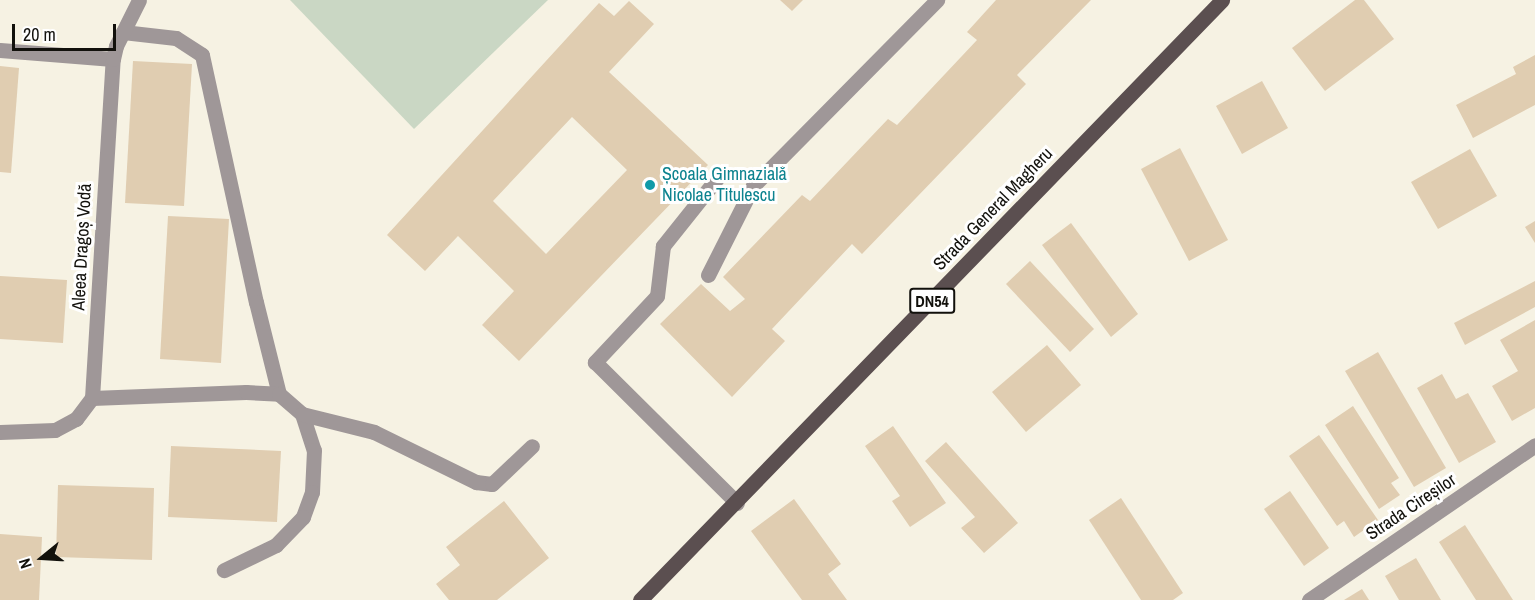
<!DOCTYPE html>
<html>
<head>
<meta charset="utf-8">
<style>
	body { margin:0 }
	#map { position:relative; width:1535px; height:600px; overflow:hidden; background:#f6f2e3; font-family:"Archivo Narrow",sans-serif }
	div>[style] { position:absolute }
	.green>* { inset:0; background:#cad7c4 }
	.building>* { inset:0; background:#e0cdb1 }
	.service>* { height:15px; margin:-7.5px; padding:0 7.5px; transform-origin:7.5px; border-radius:7.5px; background:#9f9798 }
	.minor>* { height:15px; margin:-7.5px; padding:0 7.5px; transform-origin:7.5px; border-radius:7.5px; background:#9f9798 }
	.primary>* { height:15px; margin:-7.5px; padding:0 7.5px; transform-origin:7.5px; border-radius:7.5px; background:#5b4f50 }
	.dots>* { width:16px; height:16px; translate:-50% -50%; box-sizing:border-box; border:3px solid #fff; border-radius:50% }
	span { translate:-50% -50%; white-space:nowrap; text-align:center; line-height:1.15; -webkit-text-stroke:6px #fff; paint-order:stroke }
	.shield-label span { padding:2px 4px; background:#fff; border:2px solid; border-radius:4px; -webkit-text-stroke-width:0 }
	.shield-label { font-size:16px; color:#12110c; font-weight:700 }
	.culture-label { font-size:18px; color:#0d838f }
	.left { translate:0 -50%; text-align:left }
	.street-label { font-size:18px; color:#12110c }
	.north { position:absolute; left:12px; top:528px; width:60px; height:60px; -webkit-text-stroke:4px #fff; paint-order:stroke; rotate:252deg; font-size:16px; font-weight:700; line-height:24px; text-align:center; color:#12110c }
	.north::after { content:''; display:block; margin:auto; width:21px; height:27px; background:#12110c; clip-path:polygon(50% 0,100% 100%,50% 72%,0 100%) }
	.scale { position:absolute; left:12px; top:24px; width:104px; height:27px; box-sizing:border-box; border:3px solid #12110c; border-top:0; padding-left:8px; font-size:18px; line-height:21px; white-space:nowrap; color:#12110c; -webkit-text-stroke:4px #fff; paint-order:stroke }
</style>
</head>
<body>
<div id="map">
	<div class="green">
		<i style="clip-path:polygon(290px 0,548px 0,414px 129px)"></i>
	</div>
	<div class="building">
		<i style="clip-path:polygon(780px 0,803px 0,792px 11px)"></i>
		<i style="clip-path:polygon(996px 0,1091px 0,1017px 75px,1026px 84px,862px 254px,852px 244px,772px 329px,785px 341px,732px 397px,660px 324px,701px 284px,730px 311px,745px 299px,723px 277px,802px 195px,810px 201px,888px 119px,897px 125px,977px 40px,967px 32px)"></i>
		<i style="clip-path:polygon(1355px 0,1364px 0,1394px 39px,1325px 91px,1292px 48px)"></i>
		<i style="clip-path:polygon(evenodd,629px 1px,654px 24px,609px 72px,708px 165px,519px 361px,482px 325px,514px 291px,458px 236px,425px 271px,387px 235px,599px 3px,614px 16px,629px 1px,572px 117px,627px 170px,546px 254px,493px 201px,572px 117px)"></i>
		<i style="clip-path:polygon(1535px 55px,1535px 105px,1473px 138px,1456px 105px,1516px 74px,1513px 67px)"></i>
		<i style="clip-path:polygon(133px 61px,192px 64px,184px 206px,125px 203px)"></i>
		<i style="clip-path:polygon(0 66px,19px 68px,11px 173px,0 172px)"></i>
		<i style="clip-path:polygon(1262px 81px,1288px 128px,1242px 154px,1216px 106px)"></i>
		<i style="clip-path:polygon(1180px 148px,1228px 240px,1189px 261px,1141px 169px)"></i>
		<i style="clip-path:polygon(1470px 149px,1497px 196px,1438px 229px,1411px 182px)"></i>
		<i style="clip-path:polygon(168px 216px,229px 219px,221px 363px,160px 359px)"></i>
		<i style="clip-path:polygon(1535px 221px,1535px 243px,1525px 227px)"></i>
		<i style="clip-path:polygon(1071px 223px,1138px 314px,1111px 337px,1042px 245px)"></i>
		<i style="clip-path:polygon(1030px 261px,1094px 329px,1070px 352px,1006px 284px)"></i>
		<i style="clip-path:polygon(0 276px,67px 280px,63px 343px,0 339px)"></i>
		<i style="clip-path:polygon(1535px 281px,1535px 307px,1465px 345px,1454px 323px)"></i>
		<i style="clip-path:polygon(1535px 320px,1535px 408px,1512px 421px,1492px 386px,1518px 371px,1500px 340px)"></i>
		<i style="clip-path:polygon(1047px 345px,1081px 385px,1026px 432px,992px 392px)"></i>
		<i style="clip-path:polygon(1378px 352px,1446px 468px,1414px 487px,1345px 371px)"></i>
		<i style="clip-path:polygon(1442px 374px,1456px 399px,1468px 393px,1496px 442px,1459px 463px,1417px 388px)"></i>
		<i style="clip-path:polygon(1353px 406px,1399px 478px,1391px 483px,1400px 495px,1379px 509px,1325px 425px)"></i>
		<i style="clip-path:polygon(893px 426px,946px 503px,910px 527px,892px 501px,900px 496px,865px 446px)"></i>
		<i style="clip-path:polygon(1319px 435px,1378px 520px,1354px 537px,1344px 521px,1337px 526px,1289px 456px)"></i>
		<i style="clip-path:polygon(946px 442px,1018px 523px,984px 553px,961px 528px,975px 517px,925px 461px)"></i>
		<i style="clip-path:polygon(171px 446px,281px 451px,277px 522px,168px 517px)"></i>
		<i style="clip-path:polygon(58px 485px,154px 488px,152px 560px,56px 557px)"></i>
		<i style="clip-path:polygon(1290px 491px,1329px 548px,1304px 566px,1264px 509px)"></i>
		<i style="clip-path:polygon(1121px 498px,1183px 593px,1173px 600px,1141px 600px,1089px 520px)"></i>
		<i style="clip-path:polygon(794px 499px,841px 564px,828px 574px,847px 600px,802px 600px,751px 531px)"></i>
		<i style="clip-path:polygon(504px 501px,549px 558px,497px 600px,449px 600px,436px 584px,460px 565px,446px 547px)"></i>
		<i style="clip-path:polygon(1465px 525px,1513px 600px,1476px 600px,1439px 542px)"></i>
		<i style="clip-path:polygon(0 534px,42px 537px,39px 600px,0 600px)"></i>
		<i style="clip-path:polygon(1416px 558px,1441px 600px,1399px 600px,1385px 576px)"></i>
		<i style="clip-path:polygon(1362px 589px,1369px 600px,1344px 600px)"></i>
	</div>
	<div class="service">
		<i style="left:123px;top:32px;width:53px;rotate:6.5deg"></i>
		<i style="left:176px;top:38px;width:31px;rotate:33deg"></i>
		<i style="left:202px;top:55px;width:253px;rotate:77.7deg"></i>
		<i style="left:256px;top:302px;width:95px;rotate:76deg"></i>
		<i style="left:0;top:50px;width:113px;rotate:4.6deg"></i>
		<i style="left:722px;top:172px;width:95px;rotate:128.6deg"></i>
		<i style="left:663px;top:246px;width:50px;rotate:96.8deg"></i>
		<i style="left:657px;top:296px;width:91px;rotate:133.2deg"></i>
		<i style="left:595px;top:362px;width:200px;rotate:44.8deg"></i>
		<i style="left:92px;top:398px;width:154px;rotate:-2.2deg"></i>
		<i style="left:246px;top:392px;width:33px;rotate:3deg"></i>
		<i style="left:279px;top:394px;width:30px;rotate:41deg"></i>
		<i style="left:302px;top:414px;width:38px;rotate:72deg"></i>
		<i style="left:314px;top:450px;width:42px;rotate:92.7deg"></i>
		<i style="left:312px;top:492px;width:27px;rotate:110deg"></i>
		<i style="left:303px;top:517px;width:39px;rotate:134deg"></i>
		<i style="left:276px;top:545px;width:58px;rotate:154.3deg"></i>
		<i style="left:302px;top:414px;width:74px;rotate:14deg"></i>
		<i style="left:374px;top:432px;width:114px;rotate:26.1deg"></i>
		<i style="left:476px;top:482px;width:16px;rotate:7deg"></i>
		<i style="left:492px;top:484px;width:55px;rotate:-43.5deg"></i>
	</div>
	<div class="minor">
		<i style="left:708px;top:275px;width:100px;rotate:-63.2deg"></i>
		<i style="left:753px;top:186px;width:262px;rotate:-45.3deg"></i>
		<i style="left:0;top:432px;width:55px;rotate:-2.1deg"></i>
		<i style="left:55px;top:430px;width:24px;rotate:-28deg"></i>
		<i style="left:76px;top:419px;width:26px;rotate:-53deg"></i>
		<i style="left:92px;top:398px;width:340px;rotate:-86.5deg"></i>
		<i style="left:113px;top:59px;width:13px;rotate:-77deg"></i>
		<i style="left:116px;top:46px;width:51px;rotate:-63.4deg"></i>
		<i style="left:1309px;top:600px;width:274px;rotate:-34.4deg"></i>
	</div>
	<div class="primary">
		<i style="left:640px;top:600px;width:836px;rotate:-45.87deg"></i>
	</div>
	<div class="dots">
		<i style="left:650px;top:185px;background:#0f9aa8"></i>
	</div>
	<div class="shield-label">
		<span style="left:932px;top:301px">DN54</span>
	</div>
	<div class="culture-label">
		<span class="left" style="left:662px;top:185px">Școala Gimnazială<br>Nicolae Titulescu</span>
	</div>
	<div class="street-label">
		<span style="left:993px;top:209px;rotate:-46deg">Strada General Magheru</span>
		<span style="left:82px;top:247px;rotate:-87deg">Aleea Dragoș Vodă</span>
		<span style="left:1411px;top:507px;rotate:-34deg">Strada Cireșilor</span>
	</div>
	<div class="north">N</div>
	<div class="scale">20 m</div>
</div>
</body>
</html>
